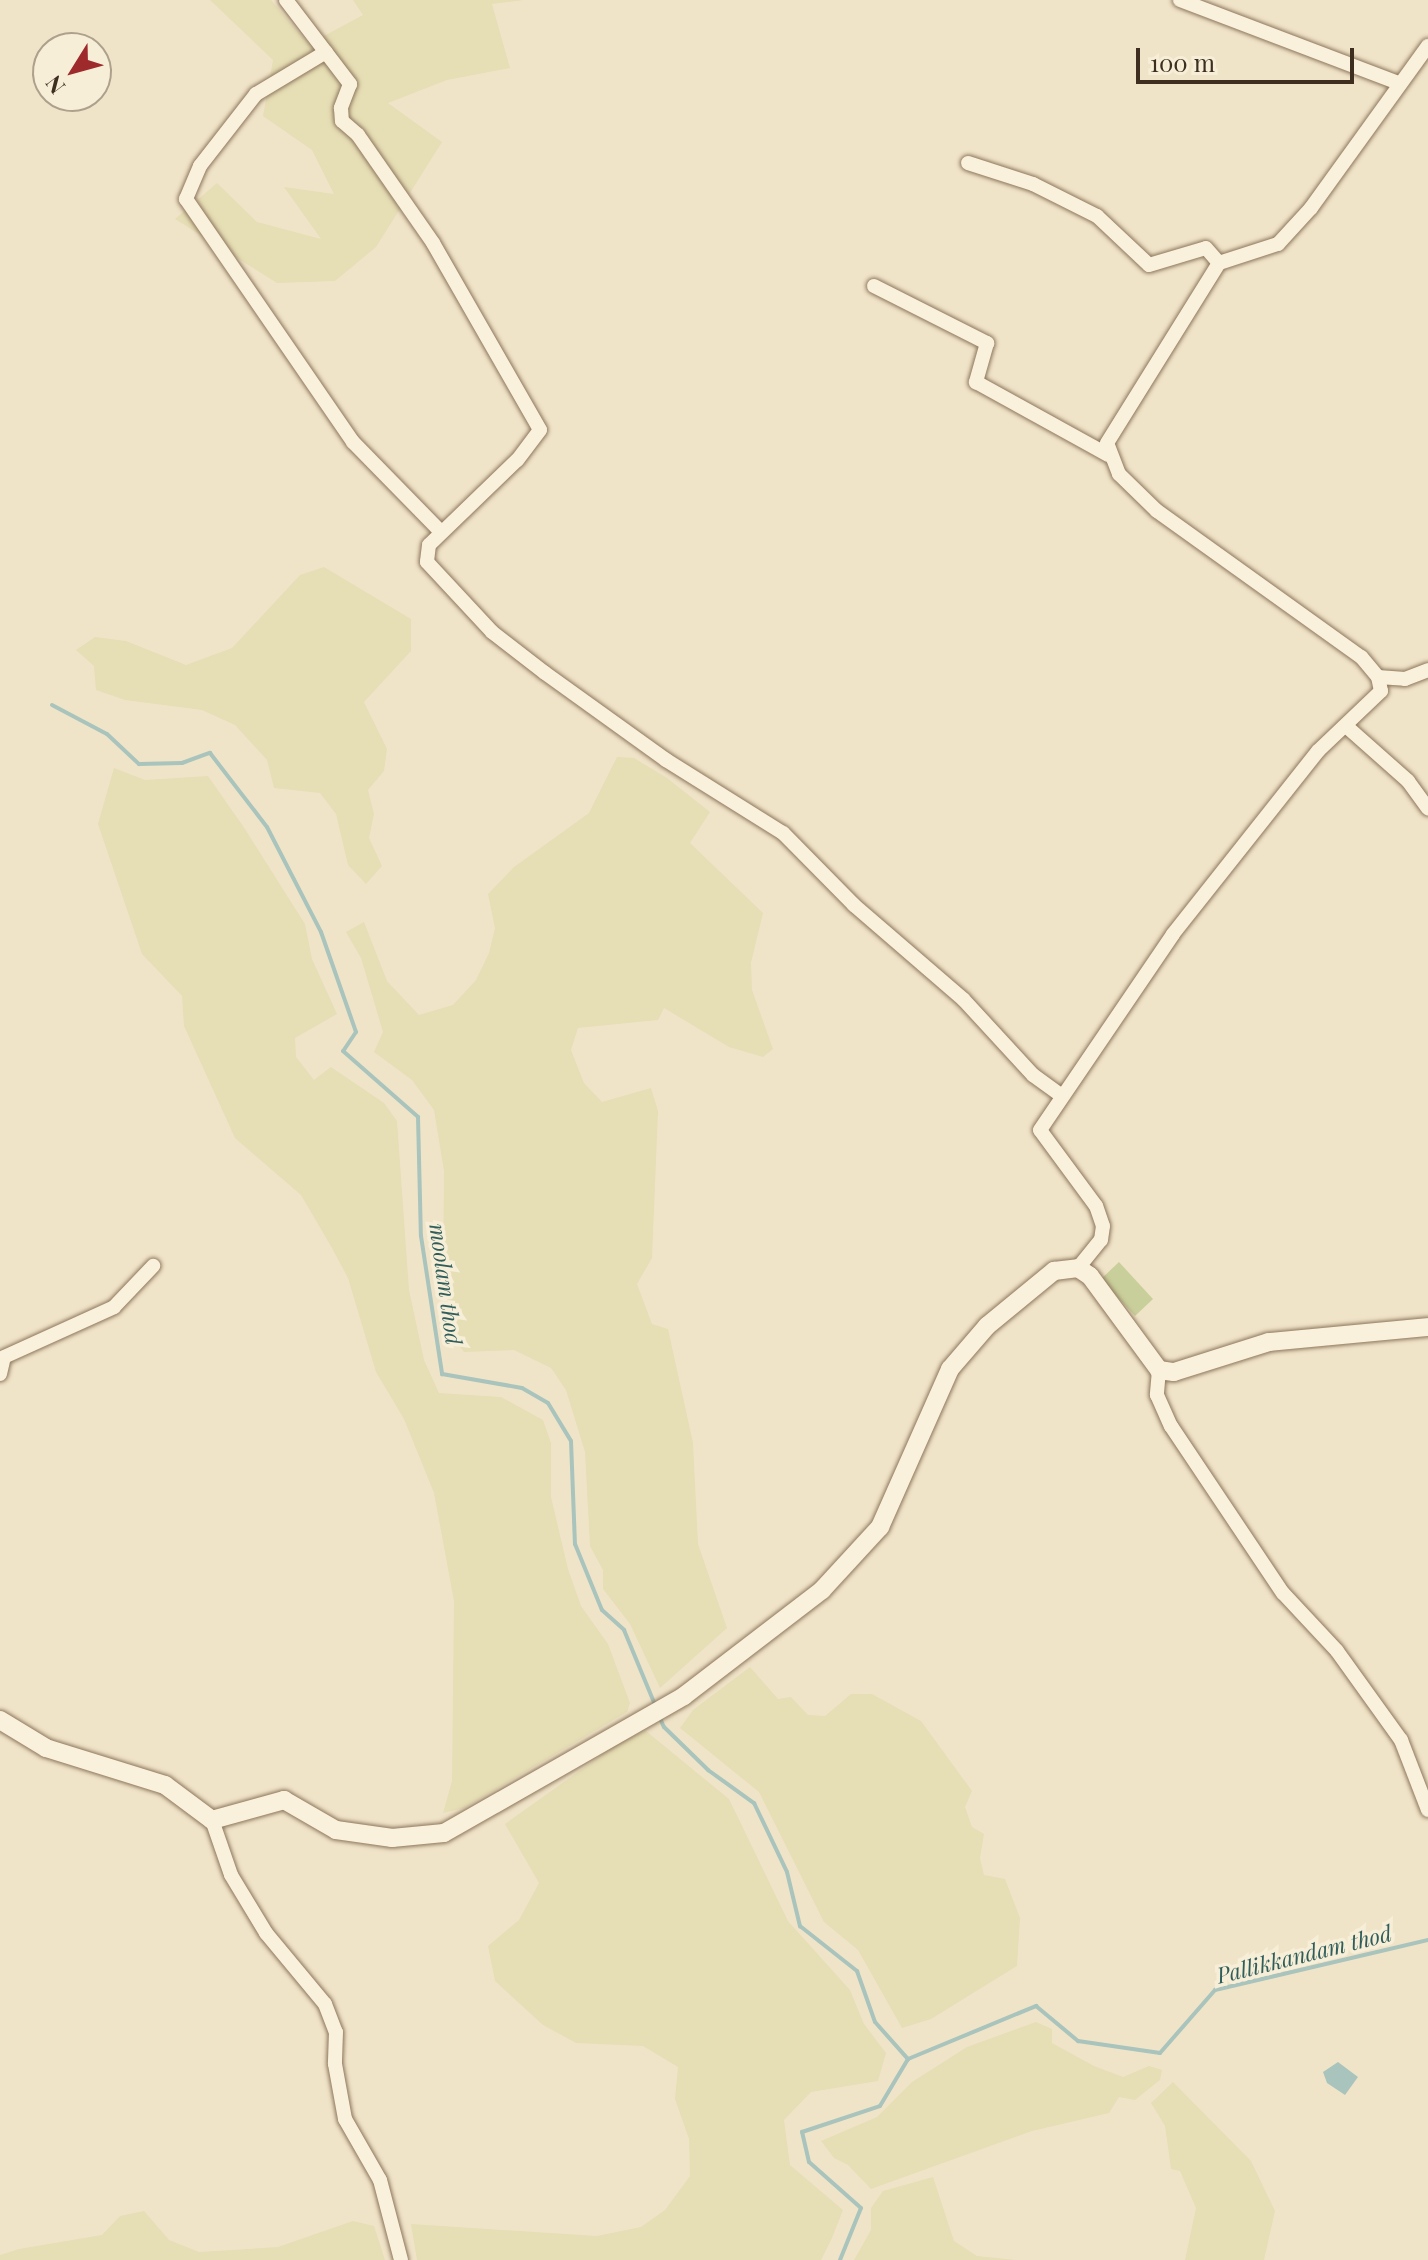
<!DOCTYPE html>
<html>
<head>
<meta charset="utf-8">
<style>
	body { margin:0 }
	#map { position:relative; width:1428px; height:2260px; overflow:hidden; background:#f0e4c8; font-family:"Playfair Display",serif }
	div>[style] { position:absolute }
	.farmland>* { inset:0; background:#e6deb5 }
	.green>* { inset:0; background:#c9cf9b }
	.water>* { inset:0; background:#a9c4bc }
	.stream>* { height:4px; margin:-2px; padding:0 2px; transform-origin:2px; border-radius:2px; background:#a9c4bc }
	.roads { filter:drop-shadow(0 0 2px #8d765c) drop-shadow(0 0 2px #8d765c) }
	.minor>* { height:14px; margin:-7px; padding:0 7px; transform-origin:7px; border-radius:7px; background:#faf1dc }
	.tertiary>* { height:18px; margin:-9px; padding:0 9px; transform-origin:9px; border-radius:9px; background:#faf1dc }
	span { translate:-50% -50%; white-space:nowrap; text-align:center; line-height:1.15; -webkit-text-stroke:7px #f7eed8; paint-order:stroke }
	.water-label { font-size:22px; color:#2f5d5a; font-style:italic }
	.north { position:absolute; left:32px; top:32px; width:80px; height:80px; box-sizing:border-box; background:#f7eed8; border:2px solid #ada18e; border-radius:50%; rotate:233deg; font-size:22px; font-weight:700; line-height:32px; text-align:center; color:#3d2e20 }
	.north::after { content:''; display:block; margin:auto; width:28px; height:36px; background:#9e2a2b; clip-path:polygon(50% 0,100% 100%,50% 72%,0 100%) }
	.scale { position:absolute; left:1136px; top:48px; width:218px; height:36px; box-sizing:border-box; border:4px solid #3d2e20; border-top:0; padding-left:10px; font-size:24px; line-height:28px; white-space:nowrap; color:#3d2e20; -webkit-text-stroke:6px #f7eed8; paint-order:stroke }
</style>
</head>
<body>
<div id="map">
	<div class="farmland">
		<i style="clip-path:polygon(210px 0,271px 0,309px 44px,363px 15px,353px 0,524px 0,492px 4px,510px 68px,447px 80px,388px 103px,442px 142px,376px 247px,335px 281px,277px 283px,175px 219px,217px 183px,257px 222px,321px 239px,284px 187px,334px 194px,312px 150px,263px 116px,273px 60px)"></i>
		<i style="clip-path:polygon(324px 567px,411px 619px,411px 651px,364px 702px,387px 749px,384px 771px,368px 790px,374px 814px,369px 838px,382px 866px,366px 884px,348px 865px,336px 814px,320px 793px,274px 788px,267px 760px,235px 725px,202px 710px,125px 700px,96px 690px,94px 666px,76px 650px,95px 637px,126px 641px,186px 665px,232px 648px,300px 575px)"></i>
		<i style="clip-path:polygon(617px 757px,634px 758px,667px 778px,710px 812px,690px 843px,763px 913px,751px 963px,752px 990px,773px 1049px,763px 1057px,729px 1047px,664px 1008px,658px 1020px,578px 1028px,571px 1050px,584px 1083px,602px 1102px,651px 1088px,658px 1111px,652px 1258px,637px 1284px,652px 1324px,668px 1329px,693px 1443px,698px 1544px,727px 1628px,660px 1688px,630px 1624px,603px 1589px,603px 1570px,590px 1546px,585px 1452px,566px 1390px,551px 1368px,514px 1350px,464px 1352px,457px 1343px,443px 1276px,444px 1171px,434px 1110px,412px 1080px,374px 1052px,383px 1032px,361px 958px,346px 932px,364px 922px,387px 981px,419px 1015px,453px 1005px,476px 980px,489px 953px,495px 928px,488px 894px,514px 867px,589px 813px)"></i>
		<i style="clip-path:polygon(114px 768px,145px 780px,208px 776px,245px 829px,305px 924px,312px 959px,337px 1014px,295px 1038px,296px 1057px,314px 1080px,331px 1067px,384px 1103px,397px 1121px,409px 1290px,424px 1360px,439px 1393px,501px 1397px,543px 1420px,551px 1443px,551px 1497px,568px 1569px,581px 1606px,608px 1644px,630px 1703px,627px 1712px,464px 1808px,443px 1813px,452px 1781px,454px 1601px,434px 1493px,404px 1419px,376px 1372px,348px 1278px,332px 1248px,301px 1195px,235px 1138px,184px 1026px,182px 996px,142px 954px,98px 824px)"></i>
		<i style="clip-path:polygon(750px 1667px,778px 1699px,791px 1697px,808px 1715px,825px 1716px,851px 1694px,872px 1694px,921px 1721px,972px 1791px,965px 1807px,972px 1827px,984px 1834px,980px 1858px,984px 1875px,1005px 1879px,1020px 1918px,1017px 1966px,931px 2019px,902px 2028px,858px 1950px,824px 1922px,759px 1792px,680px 1728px,693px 1710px)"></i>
		<i style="clip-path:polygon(646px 1731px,729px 1799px,788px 1921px,850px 1990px,864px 2024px,886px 2053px,878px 2081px,811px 2092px,784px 2120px,790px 2165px,843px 2210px,832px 2238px,821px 2260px,417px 2260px,411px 2224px,597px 2236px,641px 2227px,665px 2210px,690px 2176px,689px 2139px,675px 2099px,678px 2067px,643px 2046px,576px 2043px,543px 2025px,495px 1981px,488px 1946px,519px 1920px,539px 1883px,505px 1824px,620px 1742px)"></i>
		<i style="clip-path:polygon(1036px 2022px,1052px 2029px,1052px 2043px,1094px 2066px,1123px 2077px,1149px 2066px,1162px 2070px,1160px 2080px,1135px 2100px,1119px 2097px,1109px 2113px,1032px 2131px,871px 2189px,848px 2165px,834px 2158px,821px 2141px,877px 2117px,912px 2082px,967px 2047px)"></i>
		<i style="clip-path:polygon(1173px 2082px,1251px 2161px,1275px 2211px,1264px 2260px,1185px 2260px,1196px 2208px,1180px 2171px,1171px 2169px,1165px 2126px,1151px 2103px)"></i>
		<i style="clip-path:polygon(933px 2177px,954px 2241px,977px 2256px,1016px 2260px,854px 2260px,871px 2230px,871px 2208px,883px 2191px)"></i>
		<i style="clip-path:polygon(144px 2211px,169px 2240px,199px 2252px,278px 2247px,353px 2221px,374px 2226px,385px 2260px,0 2260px,0 2255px,19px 2249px,102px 2235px,120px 2216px)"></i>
	</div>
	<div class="green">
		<i style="clip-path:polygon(1119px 1262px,1153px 1299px,1135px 1316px,1101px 1279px)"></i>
	</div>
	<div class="water">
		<i style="clip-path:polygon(1338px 2062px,1358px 2077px,1345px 2095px,1327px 2083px,1323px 2072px)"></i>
	</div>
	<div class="stream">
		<i style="left:52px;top:705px;width:62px;rotate:27.8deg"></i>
		<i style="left:107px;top:734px;width:44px;rotate:43.2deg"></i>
		<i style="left:139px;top:764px;width:43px;rotate:-1.3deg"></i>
		<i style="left:182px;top:763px;width:30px;rotate:-20deg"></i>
		<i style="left:210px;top:753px;width:93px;rotate:52.4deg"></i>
		<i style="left:267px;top:827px;width:118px;rotate:62.8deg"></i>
		<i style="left:321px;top:932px;width:106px;rotate:70.7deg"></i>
		<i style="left:356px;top:1032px;width:23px;rotate:124deg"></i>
		<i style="left:343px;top:1051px;width:100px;rotate:41.3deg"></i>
		<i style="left:418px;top:1117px;width:119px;rotate:88.6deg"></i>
		<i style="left:421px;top:1236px;width:140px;rotate:81.3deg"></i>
		<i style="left:442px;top:1374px;width:81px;rotate:9.9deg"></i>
		<i style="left:522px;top:1388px;width:30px;rotate:30deg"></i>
		<i style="left:548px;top:1403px;width:44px;rotate:58.8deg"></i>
		<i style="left:571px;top:1441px;width:103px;rotate:87.8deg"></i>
		<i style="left:575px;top:1544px;width:71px;rotate:67.8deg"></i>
		<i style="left:602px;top:1610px;width:30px;rotate:42deg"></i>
		<i style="left:624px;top:1630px;width:81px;rotate:67.5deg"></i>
		<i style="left:659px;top:1716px;width:12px;rotate:66deg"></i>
		<i style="left:664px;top:1727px;width:62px;rotate:44.3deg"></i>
		<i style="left:708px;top:1770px;width:57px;rotate:35.7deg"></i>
		<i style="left:754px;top:1803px;width:76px;rotate:64.4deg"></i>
		<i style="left:787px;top:1872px;width:56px;rotate:76.5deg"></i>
		<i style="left:800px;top:1926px;width:73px;rotate:38.3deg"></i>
		<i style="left:857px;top:1971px;width:54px;rotate:70.6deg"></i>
		<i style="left:875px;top:2022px;width:50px;rotate:48.3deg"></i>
		<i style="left:840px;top:2260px;width:56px;rotate:-68deg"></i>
		<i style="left:861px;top:2208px;width:69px;rotate:-138.5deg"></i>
		<i style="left:809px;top:2162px;width:31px;rotate:-103deg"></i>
		<i style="left:802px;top:2132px;width:82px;rotate:-18.4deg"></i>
		<i style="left:880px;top:2106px;width:55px;rotate:-59.2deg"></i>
		<i style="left:908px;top:2059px;width:139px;rotate:-22.5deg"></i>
		<i style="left:1036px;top:2006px;width:55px;rotate:39.8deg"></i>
		<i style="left:1078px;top:2041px;width:83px;rotate:8.3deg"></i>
		<i style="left:1160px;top:2053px;width:84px;rotate:-48.9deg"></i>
		<i style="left:1215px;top:1990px;width:219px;rotate:-13.2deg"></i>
	</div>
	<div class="roads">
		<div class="minor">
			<i style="left:286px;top:0;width:106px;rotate:52.7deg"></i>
			<i style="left:350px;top:84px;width:26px;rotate:111deg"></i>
			<i style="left:341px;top:108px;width:13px;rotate:86deg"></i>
			<i style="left:342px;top:121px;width:21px;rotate:41deg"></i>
			<i style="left:358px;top:135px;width:131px;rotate:55.2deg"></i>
			<i style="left:433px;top:243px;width:215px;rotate:60.2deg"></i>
			<i style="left:540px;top:430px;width:38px;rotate:127deg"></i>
			<i style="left:517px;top:460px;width:122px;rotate:136deg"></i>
			<i style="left:429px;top:545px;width:17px;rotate:97deg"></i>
			<i style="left:427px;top:562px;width:96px;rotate:47.1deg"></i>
			<i style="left:492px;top:632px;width:67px;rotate:37.7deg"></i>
			<i style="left:545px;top:673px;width:149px;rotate:35.7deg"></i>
			<i style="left:666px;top:760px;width:138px;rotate:32deg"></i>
			<i style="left:783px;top:833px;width:101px;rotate:45.4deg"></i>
			<i style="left:854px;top:905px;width:144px;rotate:40.8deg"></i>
			<i style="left:963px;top:999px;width:103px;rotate:47.4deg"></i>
			<i style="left:1033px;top:1075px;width:36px;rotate:36deg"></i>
			<i style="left:1180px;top:0;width:233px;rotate:20.8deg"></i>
			<i style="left:326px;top:52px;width:82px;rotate:149deg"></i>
			<i style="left:256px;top:94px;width:91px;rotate:127.9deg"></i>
			<i style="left:200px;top:166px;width:36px;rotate:113deg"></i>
			<i style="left:186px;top:199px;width:295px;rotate:55.5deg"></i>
			<i style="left:353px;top:442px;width:126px;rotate:45.6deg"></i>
			<i style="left:968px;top:163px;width:68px;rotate:17.9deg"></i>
			<i style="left:1033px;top:184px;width:72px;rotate:26.6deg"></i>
			<i style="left:1097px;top:216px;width:71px;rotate:43.3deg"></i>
			<i style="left:1149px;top:265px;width:59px;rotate:-16.6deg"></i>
			<i style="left:1206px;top:248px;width:20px;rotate:49deg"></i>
			<i style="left:874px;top:286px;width:127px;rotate:26.8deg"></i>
			<i style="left:987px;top:343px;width:41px;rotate:105.8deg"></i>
			<i style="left:976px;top:382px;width:151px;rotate:28.9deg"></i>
			<i style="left:1378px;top:677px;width:27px;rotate:4deg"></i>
			<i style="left:1405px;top:679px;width:25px;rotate:-21deg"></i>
			<i style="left:1346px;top:726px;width:83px;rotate:41.6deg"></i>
			<i style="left:1408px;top:781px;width:34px;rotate:54deg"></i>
			<i style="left:1078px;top:1268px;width:36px;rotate:-51deg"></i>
			<i style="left:1101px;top:1240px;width:14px;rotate:-82deg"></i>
			<i style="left:1103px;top:1226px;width:21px;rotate:-109deg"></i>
			<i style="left:1096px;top:1206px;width:94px;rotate:-126.4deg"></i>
			<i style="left:1040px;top:1130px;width:237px;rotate:-55.8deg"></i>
			<i style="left:1173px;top:934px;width:233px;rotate:-51.6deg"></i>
			<i style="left:1318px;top:751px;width:87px;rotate:-43.6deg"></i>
			<i style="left:1381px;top:691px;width:14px;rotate:-102deg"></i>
			<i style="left:1378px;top:677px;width:26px;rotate:-130deg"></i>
			<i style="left:1361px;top:657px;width:251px;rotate:-144.4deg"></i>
			<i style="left:1157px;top:511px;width:53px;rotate:-135.8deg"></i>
			<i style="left:1119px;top:474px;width:33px;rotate:-111deg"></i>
			<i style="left:1107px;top:443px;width:212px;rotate:-58.1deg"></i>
			<i style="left:1219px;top:263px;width:62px;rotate:-17.9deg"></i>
			<i style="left:1278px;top:244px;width:49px;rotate:-47.5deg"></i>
			<i style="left:1311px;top:208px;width:200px;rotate:-54.2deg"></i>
			<i style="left:1159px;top:1370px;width:25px;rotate:95deg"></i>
			<i style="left:1157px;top:1395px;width:34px;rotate:66deg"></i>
			<i style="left:1171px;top:1426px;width:201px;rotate:56.2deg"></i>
			<i style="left:1283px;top:1593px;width:79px;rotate:47deg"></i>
			<i style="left:1337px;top:1651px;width:110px;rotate:54.3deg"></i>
			<i style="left:1401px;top:1740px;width:75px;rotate:68.9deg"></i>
			<i style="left:0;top:1374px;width:17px;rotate:-77deg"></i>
			<i style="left:4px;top:1357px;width:121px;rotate:-24.4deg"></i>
			<i style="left:114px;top:1307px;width:57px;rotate:-46.4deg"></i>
			<i style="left:212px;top:1820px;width:58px;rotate:70.9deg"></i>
			<i style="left:231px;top:1875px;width:68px;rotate:58.9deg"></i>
			<i style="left:266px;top:1933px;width:92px;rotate:50.3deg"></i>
			<i style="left:325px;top:2004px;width:30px;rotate:69deg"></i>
			<i style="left:336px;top:2032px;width:32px;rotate:92deg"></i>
			<i style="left:335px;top:2064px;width:56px;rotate:79.7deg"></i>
			<i style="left:345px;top:2119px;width:70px;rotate:60.2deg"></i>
			<i style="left:380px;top:2180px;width:83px;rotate:75.3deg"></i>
		</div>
		<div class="tertiary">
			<i style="left:0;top:1720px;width:54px;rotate:31.3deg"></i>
			<i style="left:46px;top:1748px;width:125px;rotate:17.3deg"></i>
			<i style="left:165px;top:1785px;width:59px;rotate:36.7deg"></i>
			<i style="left:212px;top:1820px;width:75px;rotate:-15.5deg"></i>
			<i style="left:284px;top:1800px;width:60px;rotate:30deg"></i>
			<i style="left:336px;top:1830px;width:57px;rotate:8.1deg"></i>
			<i style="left:392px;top:1838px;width:52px;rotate:-5.5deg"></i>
			<i style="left:444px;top:1833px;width:276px;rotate:-29.7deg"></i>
			<i style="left:684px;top:1696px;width:174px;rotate:-37.5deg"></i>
			<i style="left:822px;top:1590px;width:86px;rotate:-47.4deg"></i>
			<i style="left:880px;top:1527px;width:173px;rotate:-66.1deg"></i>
			<i style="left:950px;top:1369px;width:57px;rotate:-49.3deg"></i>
			<i style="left:987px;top:1326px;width:87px;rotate:-39.4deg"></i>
			<i style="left:1054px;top:1271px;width:24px;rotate:-7deg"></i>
			<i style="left:1078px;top:1268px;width:14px;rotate:34deg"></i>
			<i style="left:1090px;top:1276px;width:117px;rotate:53.7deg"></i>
			<i style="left:1159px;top:1370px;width:15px;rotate:8deg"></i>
			<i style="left:1174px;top:1372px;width:100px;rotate:-17.5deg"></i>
			<i style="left:1269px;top:1342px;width:160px;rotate:-5.4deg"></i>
		</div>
	</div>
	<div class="water-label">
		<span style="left:446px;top:1284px;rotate:82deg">moolam thod</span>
		<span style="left:1304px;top:1954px;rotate:-14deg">Pallikkandam thod</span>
	</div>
	<div class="north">N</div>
	<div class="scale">100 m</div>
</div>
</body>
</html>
